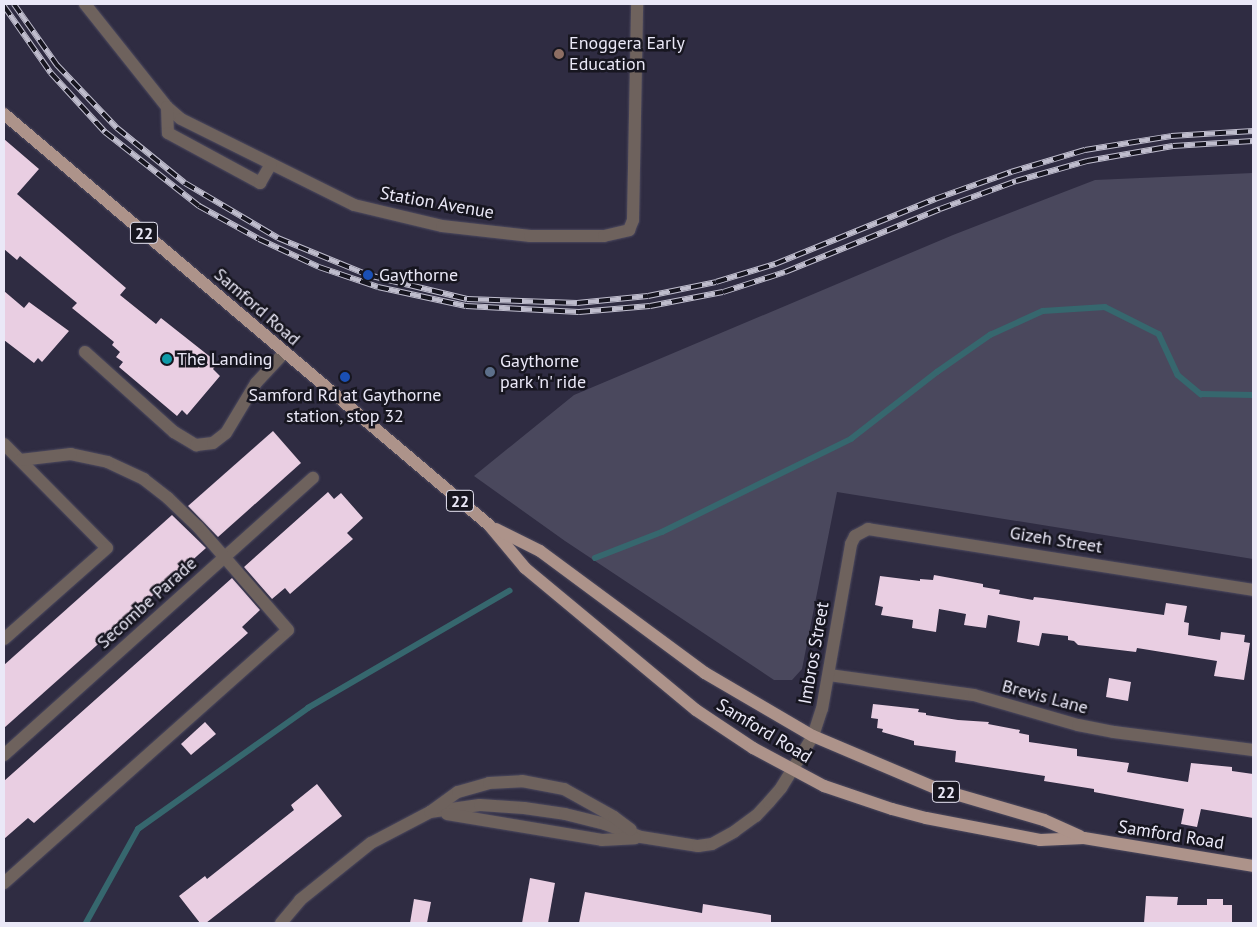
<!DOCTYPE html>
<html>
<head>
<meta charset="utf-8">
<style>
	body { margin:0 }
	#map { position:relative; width:1257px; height:927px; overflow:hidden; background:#2f2c42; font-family:"PT Sans",sans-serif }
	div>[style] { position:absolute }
	.green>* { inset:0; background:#4a485d }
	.stream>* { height:5.5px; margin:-2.75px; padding:0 2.75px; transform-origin:2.75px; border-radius:2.75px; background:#36676e }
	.building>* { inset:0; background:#e9cee2 }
	.roads { filter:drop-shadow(0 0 1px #4d4a5f) drop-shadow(0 0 1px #4d4a5f) }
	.minor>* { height:12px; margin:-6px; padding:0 6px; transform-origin:6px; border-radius:6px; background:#6e625d }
	.major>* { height:12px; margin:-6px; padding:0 6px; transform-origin:6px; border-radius:6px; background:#ad938a }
	.rail>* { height:5.5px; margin-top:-2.75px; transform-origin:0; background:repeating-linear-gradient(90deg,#171620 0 11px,#bfbdcd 0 22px); box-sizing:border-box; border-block:1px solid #bfbdcd }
	.dots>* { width:14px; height:14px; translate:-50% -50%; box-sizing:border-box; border:2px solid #171620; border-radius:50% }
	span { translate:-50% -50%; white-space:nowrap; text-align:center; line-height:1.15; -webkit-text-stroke:5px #171620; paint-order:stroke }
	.shield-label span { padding:1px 4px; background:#171620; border:1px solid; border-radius:4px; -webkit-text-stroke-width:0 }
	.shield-label { font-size:16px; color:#eae8f7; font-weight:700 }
	.poi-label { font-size:18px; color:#eae8f7 }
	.left { translate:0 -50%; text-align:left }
	.street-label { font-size:18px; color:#eae8f7 }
	.frame { position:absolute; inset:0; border:5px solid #eae8f7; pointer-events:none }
</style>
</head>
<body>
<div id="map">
	<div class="green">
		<i style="clip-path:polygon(1253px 173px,1253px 559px,837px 492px,802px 669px,792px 680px,774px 680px,565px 541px,474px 476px,574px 395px,953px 235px,1095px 180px)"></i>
	</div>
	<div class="stream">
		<i style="left:595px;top:558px;width:72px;rotate:-21.2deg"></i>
		<i style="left:662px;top:532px;width:211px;rotate:-26.2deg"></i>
		<i style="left:851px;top:439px;width:109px;rotate:-37.9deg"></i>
		<i style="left:937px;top:372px;width:65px;rotate:-34.9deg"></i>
		<i style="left:990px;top:335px;width:58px;rotate:-24.4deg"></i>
		<i style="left:1043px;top:311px;width:62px;rotate:-3.7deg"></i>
		<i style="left:1105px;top:307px;width:60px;rotate:26.6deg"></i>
		<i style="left:1159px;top:334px;width:45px;rotate:65.1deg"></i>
		<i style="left:1178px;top:375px;width:30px;rotate:40deg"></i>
		<i style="left:1201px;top:394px;width:52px;rotate:1.1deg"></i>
		<i style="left:86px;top:923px;width:107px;rotate:-61deg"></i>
		<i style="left:138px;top:829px;width:209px;rotate:-35.4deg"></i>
		<i style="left:308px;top:708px;width:233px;rotate:-30.2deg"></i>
	</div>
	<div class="building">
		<i style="clip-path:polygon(4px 139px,39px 169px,17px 194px,126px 288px,120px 295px,156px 324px,161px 318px,218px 363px,213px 369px,220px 376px,187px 415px,182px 410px,177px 416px,119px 367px,123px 362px,116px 357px,120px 352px,112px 345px,114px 342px,72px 308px,77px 303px,20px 256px,17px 260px,4px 249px)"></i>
		<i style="clip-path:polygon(4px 291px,24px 308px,29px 302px,69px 331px,42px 362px,38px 358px,34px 363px,4px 340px)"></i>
		<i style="clip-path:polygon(273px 431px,301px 463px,218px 537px,188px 506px)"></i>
		<i style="clip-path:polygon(328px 492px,334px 499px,341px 493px,363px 518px,347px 533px,353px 539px,290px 594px,285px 588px,272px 599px,244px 567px)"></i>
		<i style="clip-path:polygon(172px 515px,206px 548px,4px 728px,4px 665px)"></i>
		<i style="clip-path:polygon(934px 575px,983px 584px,983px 587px,1000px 590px,999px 594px,1033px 600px,1034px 597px,1043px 598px,1164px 615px,1166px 603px,1187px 606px,1184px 622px,1189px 623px,1188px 635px,1220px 640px,1221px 632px,1245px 635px,1244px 642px,1250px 643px,1244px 680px,1214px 676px,1217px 661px,1137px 648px,1136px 652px,1078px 645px,1074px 641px,1068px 640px,1068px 636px,1042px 633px,1039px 646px,1017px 642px,1020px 621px,988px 615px,986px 628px,964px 625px,966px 614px,939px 609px,936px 632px,912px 628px,913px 620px,881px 615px,883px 607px,875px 605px,880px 576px,920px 581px,920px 579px,933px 580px)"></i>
		<i style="clip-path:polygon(232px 578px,260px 610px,242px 627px,248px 633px,34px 823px,28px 818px,4px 839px,4px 781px)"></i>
		<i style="clip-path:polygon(1109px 678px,1131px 682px,1128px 701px,1106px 697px)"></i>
		<i style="clip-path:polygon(873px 704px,919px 709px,918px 712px,926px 713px,926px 715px,958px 720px,989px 722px,988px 724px,1020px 730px,1019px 733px,1029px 735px,1029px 742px,1077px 749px,1077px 756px,1129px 763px,1127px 772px,1188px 782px,1191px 763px,1232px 767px,1232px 771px,1253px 774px,1253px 818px,1201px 809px,1197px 827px,1181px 824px,1184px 809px,1094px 792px,1094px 789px,1044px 781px,1045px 776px,955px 762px,956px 751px,914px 745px,914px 741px,882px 732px,883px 729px,877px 728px,878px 719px,871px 718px)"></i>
		<i style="clip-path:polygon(205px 722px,216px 734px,191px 755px,181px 744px)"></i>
		<i style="clip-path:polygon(317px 784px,342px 816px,206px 923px,200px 923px,179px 896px,205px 876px,207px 879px,294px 810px,291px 805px)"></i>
		<i style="clip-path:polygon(530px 878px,555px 883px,548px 923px,522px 923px)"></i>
		<i style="clip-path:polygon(585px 892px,702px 913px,703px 904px,771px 915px,771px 923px,579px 923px)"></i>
		<i style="clip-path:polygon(1146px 896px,1178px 897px,1177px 905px,1207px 905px,1207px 899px,1223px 899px,1223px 905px,1232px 905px,1232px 923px,1144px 923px)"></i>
		<i style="clip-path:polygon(414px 899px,431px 902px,427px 923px,410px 923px)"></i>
	</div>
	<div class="roads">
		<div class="minor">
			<i style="left:85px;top:4px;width:132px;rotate:51.5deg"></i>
			<i style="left:167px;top:107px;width:18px;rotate:41deg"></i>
			<i style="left:181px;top:119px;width:193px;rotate:26.4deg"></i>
			<i style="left:354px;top:205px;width:90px;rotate:13.4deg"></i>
			<i style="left:442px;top:226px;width:89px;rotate:6.5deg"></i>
			<i style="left:530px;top:236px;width:74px"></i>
			<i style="left:604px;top:236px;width:26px;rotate:-13deg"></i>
			<i style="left:629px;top:230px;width:11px;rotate:-68deg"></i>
			<i style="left:633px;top:220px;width:216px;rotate:-88.9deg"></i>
			<i style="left:167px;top:107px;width:26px;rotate:88deg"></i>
			<i style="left:168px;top:133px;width:105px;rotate:28.5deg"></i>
			<i style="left:260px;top:183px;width:22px;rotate:-60deg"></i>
			<i style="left:85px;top:352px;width:120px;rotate:42deg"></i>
			<i style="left:174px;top:432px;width:26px;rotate:31deg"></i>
			<i style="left:196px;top:445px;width:17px;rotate:-7deg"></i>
			<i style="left:213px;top:443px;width:16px;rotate:-38deg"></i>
			<i style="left:226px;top:433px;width:58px;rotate:-59deg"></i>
			<i style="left:256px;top:383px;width:41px;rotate:-47deg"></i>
			<i style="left:4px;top:444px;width:146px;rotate:45.3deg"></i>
			<i style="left:107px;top:548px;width:137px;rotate:138.5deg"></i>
			<i style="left:829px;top:675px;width:146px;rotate:7.9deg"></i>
			<i style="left:974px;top:695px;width:108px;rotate:16.1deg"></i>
			<i style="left:1078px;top:725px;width:37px;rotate:11deg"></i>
			<i style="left:1114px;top:732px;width:140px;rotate:7.4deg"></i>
			<i style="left:4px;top:755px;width:415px;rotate:-41.9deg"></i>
			<i style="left:430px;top:812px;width:50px;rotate:-8deg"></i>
			<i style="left:480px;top:805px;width:44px;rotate:3.9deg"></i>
			<i style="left:524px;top:808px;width:41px;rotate:8.3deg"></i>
			<i style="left:565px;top:814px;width:41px;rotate:14deg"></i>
			<i style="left:605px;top:824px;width:38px;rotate:20deg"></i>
			<i style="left:641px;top:837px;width:58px;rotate:9deg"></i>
			<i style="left:698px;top:846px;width:14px;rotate:-8deg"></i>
			<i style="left:712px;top:844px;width:26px;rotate:-29deg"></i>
			<i style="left:735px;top:831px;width:26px;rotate:-36deg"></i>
			<i style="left:756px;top:816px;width:19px;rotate:-47deg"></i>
			<i style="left:769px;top:802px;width:18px;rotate:-49deg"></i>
			<i style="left:781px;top:788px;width:61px;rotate:-58.4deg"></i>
			<i style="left:813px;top:736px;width:28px;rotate:-72deg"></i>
			<i style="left:822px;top:709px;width:168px;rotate:-80deg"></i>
			<i style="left:851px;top:544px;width:9px;rotate:-63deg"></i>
			<i style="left:855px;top:536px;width:15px;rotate:-28deg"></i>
			<i style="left:868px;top:529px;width:390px;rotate:9deg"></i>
			<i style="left:447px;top:814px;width:157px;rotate:9.5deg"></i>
			<i style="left:602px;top:840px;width:33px;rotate:-3deg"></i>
			<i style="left:4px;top:883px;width:380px;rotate:-41.7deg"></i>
			<i style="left:288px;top:630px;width:137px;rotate:-131.1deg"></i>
			<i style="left:198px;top:527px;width:42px;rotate:-136deg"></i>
			<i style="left:168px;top:498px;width:31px;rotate:-142deg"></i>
			<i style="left:144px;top:479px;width:40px;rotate:-155deg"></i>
			<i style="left:108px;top:462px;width:38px;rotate:-168deg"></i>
			<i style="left:71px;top:454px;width:51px;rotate:173.3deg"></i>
			<i style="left:281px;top:923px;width:30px;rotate:-50deg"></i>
			<i style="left:300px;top:900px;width:91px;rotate:-38.8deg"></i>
			<i style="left:371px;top:843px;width:67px;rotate:-27.7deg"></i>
			<i style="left:430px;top:812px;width:34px;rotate:-36deg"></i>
			<i style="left:458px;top:792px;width:32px;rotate:-16deg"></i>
			<i style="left:489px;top:783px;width:33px;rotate:-3deg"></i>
			<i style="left:522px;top:781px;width:43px;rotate:10.8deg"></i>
			<i style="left:564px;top:789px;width:57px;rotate:29.2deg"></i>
			<i style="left:614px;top:817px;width:21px;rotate:37deg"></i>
		</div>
		<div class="major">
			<i style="left:4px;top:114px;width:636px;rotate:40.28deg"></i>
			<i style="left:489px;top:525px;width:56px;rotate:50.1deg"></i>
			<i style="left:525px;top:568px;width:222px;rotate:39.7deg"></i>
			<i style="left:696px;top:710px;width:69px;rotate:33.7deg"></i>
			<i style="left:753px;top:748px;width:81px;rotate:28.2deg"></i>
			<i style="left:824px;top:786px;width:72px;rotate:18.7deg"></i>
			<i style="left:892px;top:809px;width:35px;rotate:15deg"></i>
			<i style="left:926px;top:818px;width:116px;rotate:10.9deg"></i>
			<i style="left:1040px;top:840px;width:44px;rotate:-2.6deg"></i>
			<i style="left:1084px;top:838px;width:171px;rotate:9.4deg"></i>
			<i style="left:496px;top:529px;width:49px;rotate:26.6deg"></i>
			<i style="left:540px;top:551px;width:205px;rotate:36.5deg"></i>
			<i style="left:705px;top:673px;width:125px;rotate:30.3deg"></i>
			<i style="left:813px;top:736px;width:136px;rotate:23deg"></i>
			<i style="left:938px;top:789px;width:110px;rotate:16.3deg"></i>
			<i style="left:1044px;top:820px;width:39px;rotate:24deg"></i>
		</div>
	</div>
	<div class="rail">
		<i style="left:14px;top:4px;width:75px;rotate:54.8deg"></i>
		<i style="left:57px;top:65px;width:87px;rotate:46.4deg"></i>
		<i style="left:117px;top:128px;width:87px;rotate:39deg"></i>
		<i style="left:185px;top:183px;width:108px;rotate:30.6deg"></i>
		<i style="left:278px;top:238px;width:97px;rotate:22.3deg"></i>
		<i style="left:368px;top:275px;width:102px;rotate:13.6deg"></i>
		<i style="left:467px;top:299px;width:110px;rotate:2.1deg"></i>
		<i style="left:577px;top:303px;width:71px;rotate:-5.6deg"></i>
		<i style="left:648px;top:296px;width:69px;rotate:-11.6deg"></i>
		<i style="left:716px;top:282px;width:62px;rotate:-17deg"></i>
		<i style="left:775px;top:264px;width:173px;rotate:-22.1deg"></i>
		<i style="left:935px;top:199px;width:81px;rotate:-19.6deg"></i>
		<i style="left:1011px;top:172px;width:77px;rotate:-16.6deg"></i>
		<i style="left:1085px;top:150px;width:87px;rotate:-9.2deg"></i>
		<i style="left:1171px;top:136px;width:82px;rotate:-3.5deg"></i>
		<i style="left:4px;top:6px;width:82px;rotate:55deg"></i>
		<i style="left:51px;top:73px;width:80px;rotate:47.5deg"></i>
		<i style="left:105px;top:132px;width:120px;rotate:38.2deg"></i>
		<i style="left:199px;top:206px;width:68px;rotate:28.8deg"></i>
		<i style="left:259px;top:239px;width:66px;rotate:25deg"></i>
		<i style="left:319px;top:267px;width:62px;rotate:18.7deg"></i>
		<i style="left:378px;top:287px;width:90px;rotate:12.2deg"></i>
		<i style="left:466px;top:306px;width:113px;rotate:3deg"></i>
		<i style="left:579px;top:312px;width:71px;rotate:-4.8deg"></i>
		<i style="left:650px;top:306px;width:74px;rotate:-10.9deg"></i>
		<i style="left:723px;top:292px;width:65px;rotate:-17.9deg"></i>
		<i style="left:785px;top:272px;width:167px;rotate:-22.1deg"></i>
		<i style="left:940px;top:209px;width:81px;rotate:-20.2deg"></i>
		<i style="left:1016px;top:181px;width:74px;rotate:-15.7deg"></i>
		<i style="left:1087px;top:161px;width:87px;rotate:-9.9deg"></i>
		<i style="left:1173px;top:146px;width:80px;rotate:-3.6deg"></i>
	</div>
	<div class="dots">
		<i style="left:559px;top:54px;background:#8d6e63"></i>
		<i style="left:368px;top:275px;background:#1a4fb4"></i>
		<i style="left:167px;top:359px;background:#0f9aa8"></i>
		<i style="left:490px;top:372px;background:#5c6f8a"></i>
		<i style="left:345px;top:377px;background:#1a4fb4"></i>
	</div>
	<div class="shield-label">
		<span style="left:144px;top:233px">22</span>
		<span style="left:460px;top:501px">22</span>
		<span style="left:946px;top:792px">22</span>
	</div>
	<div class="poi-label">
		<span class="left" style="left:569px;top:54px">Enoggera Early<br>Education</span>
		<span class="left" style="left:379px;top:275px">Gaythorne</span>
		<span class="left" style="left:177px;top:359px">The Landing</span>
		<span class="left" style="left:500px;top:372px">Gaythorne<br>park 'n' ride</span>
		<span style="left:345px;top:406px">Samford Rd at Gaythorne<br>station, stop 32</span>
	</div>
	<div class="street-label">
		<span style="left:437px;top:203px;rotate:10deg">Station Avenue</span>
		<span style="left:257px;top:307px;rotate:41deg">Samford Road</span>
		<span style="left:1056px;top:540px;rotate:9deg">Gizeh Street</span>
		<span style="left:147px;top:603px;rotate:-42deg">Secombe Parade</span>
		<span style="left:814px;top:653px;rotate:-80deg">Imbros Street</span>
		<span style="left:1045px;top:697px;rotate:15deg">Brevis Lane</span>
		<span style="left:764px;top:731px;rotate:31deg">Samford Road</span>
		<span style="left:1171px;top:835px;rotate:9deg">Samford Road</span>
	</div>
	<div class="frame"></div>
</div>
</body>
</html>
